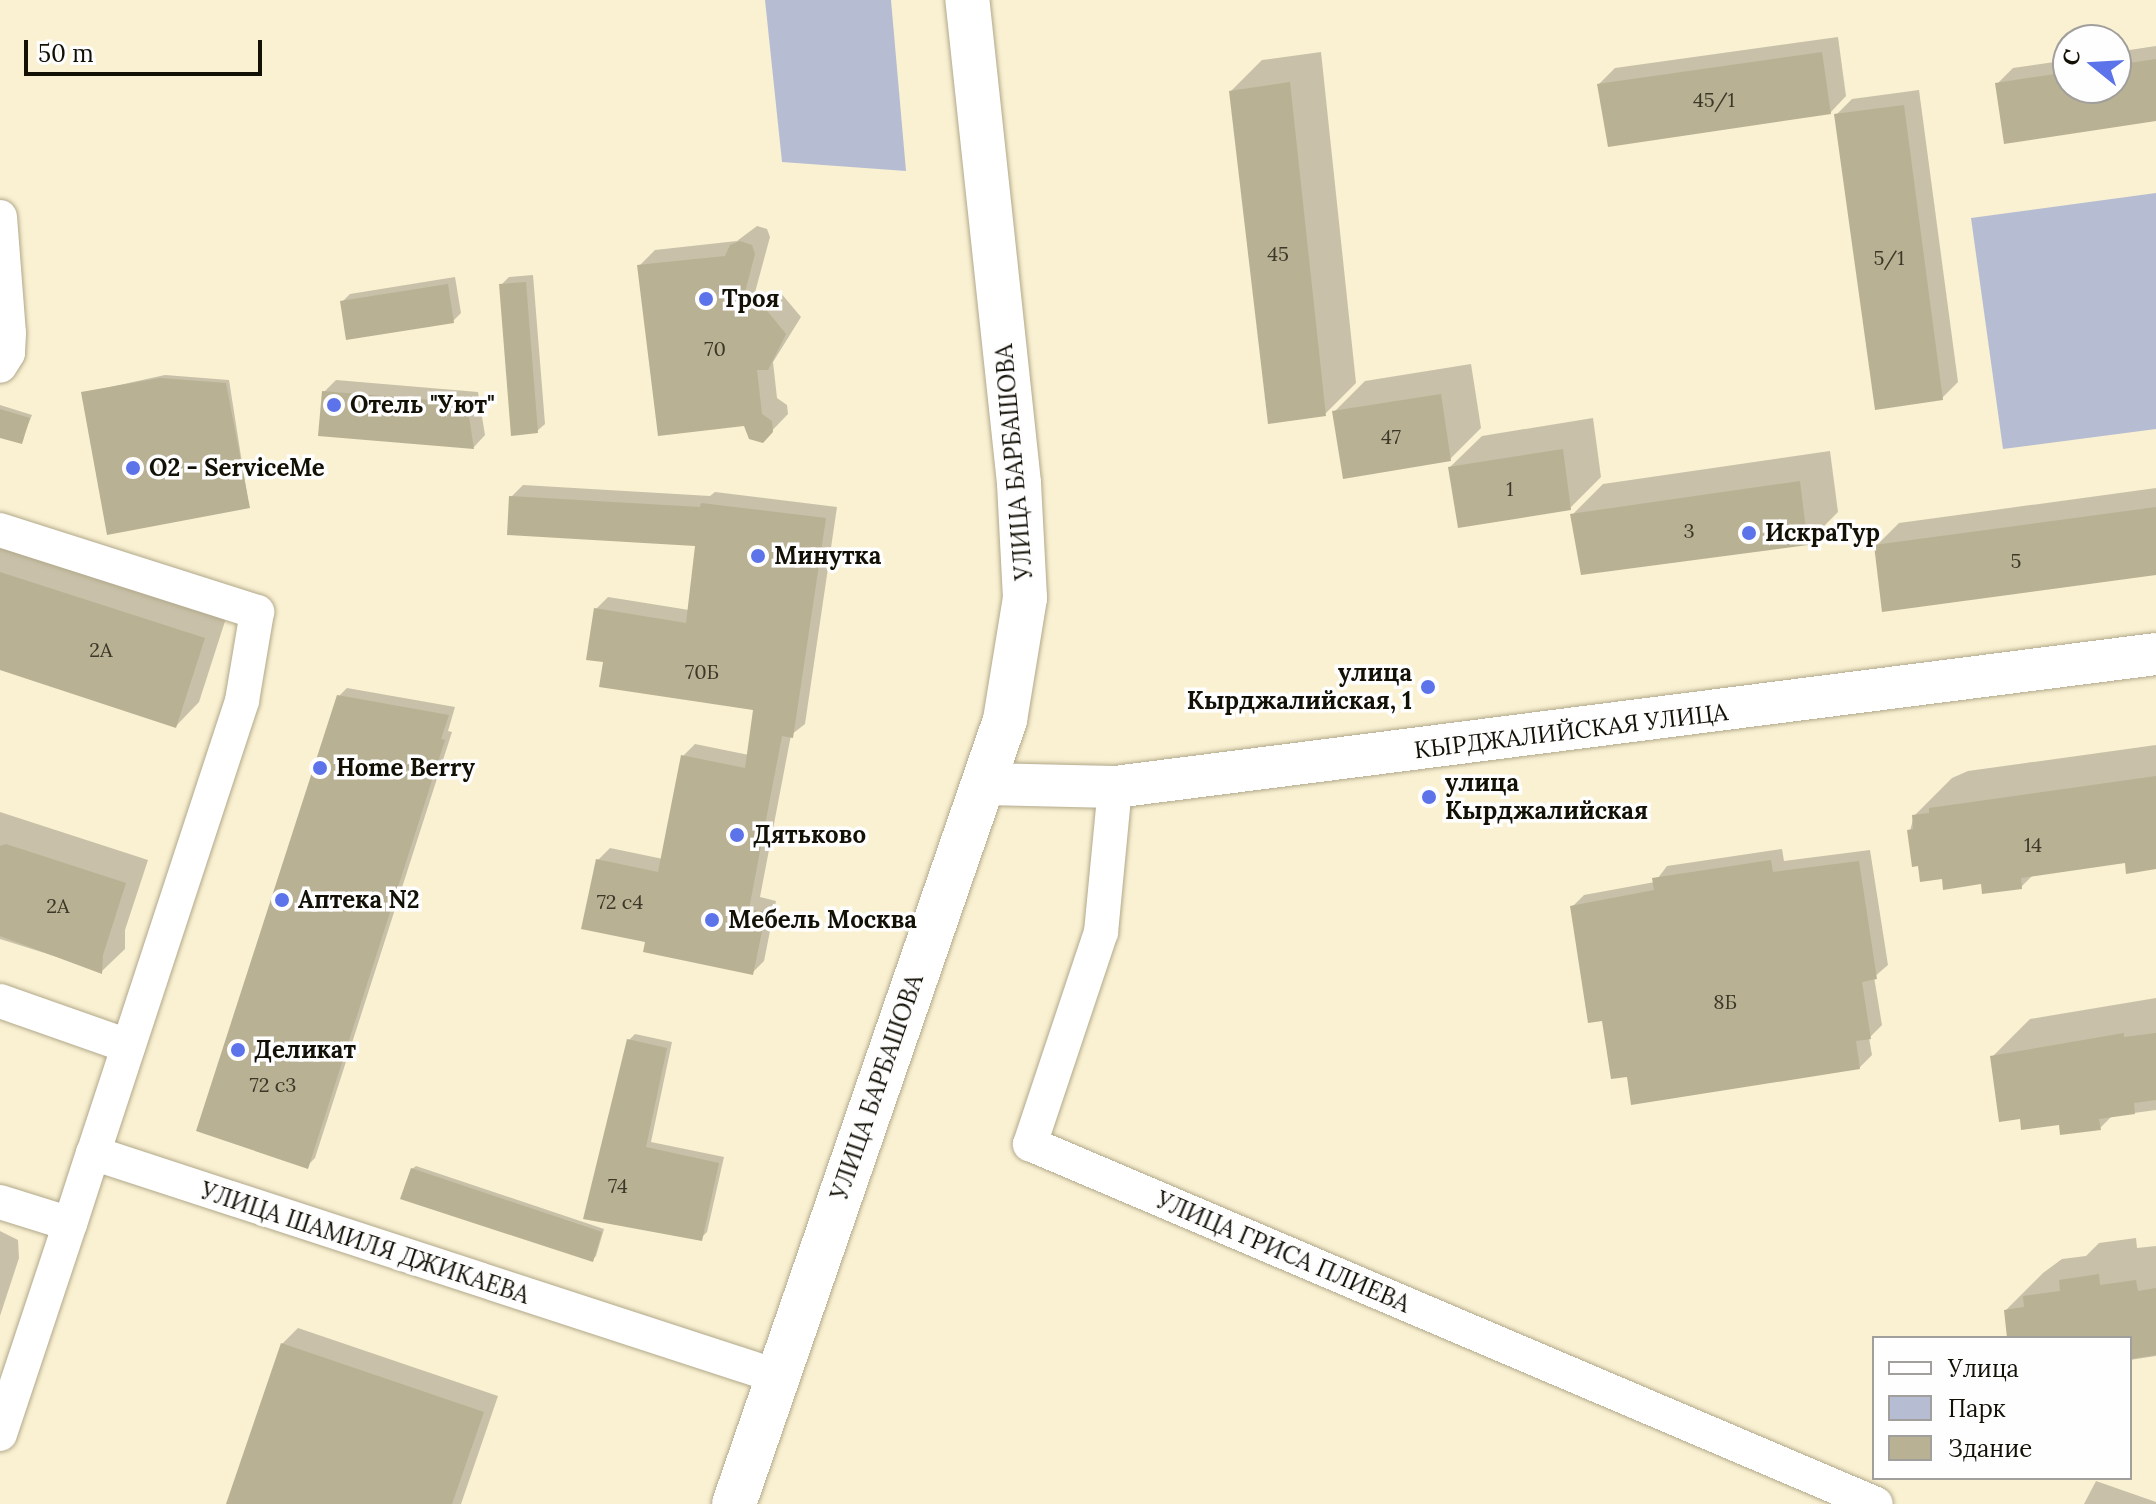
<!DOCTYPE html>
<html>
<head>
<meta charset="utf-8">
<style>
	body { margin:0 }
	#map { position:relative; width:2156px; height:1504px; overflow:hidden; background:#faf1d2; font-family:Lora,serif }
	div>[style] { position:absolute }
	.green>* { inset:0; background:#b6bdd2 }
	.shadow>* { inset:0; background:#0003 }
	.building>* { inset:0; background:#b9b193 }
	.roads { filter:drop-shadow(0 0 2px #b1a88b) drop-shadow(0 0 2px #b1a88b) }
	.minor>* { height:34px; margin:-17px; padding:0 17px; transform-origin:17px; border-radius:17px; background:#fff }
	.tertiary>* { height:42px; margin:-21px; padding:0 21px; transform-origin:21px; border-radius:21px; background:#fff }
	.primary>* { height:44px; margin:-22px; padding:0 22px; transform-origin:22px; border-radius:22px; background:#fff }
	.dots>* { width:22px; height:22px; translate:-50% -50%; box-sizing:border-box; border:4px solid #fefefe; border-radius:50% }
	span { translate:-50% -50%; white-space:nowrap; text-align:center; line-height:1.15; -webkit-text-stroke:7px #fefefe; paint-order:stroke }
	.number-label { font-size:20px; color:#3c3829 }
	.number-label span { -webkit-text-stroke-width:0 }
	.poi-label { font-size:24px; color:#131006; font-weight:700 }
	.left { translate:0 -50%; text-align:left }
	.right { translate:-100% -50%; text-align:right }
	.street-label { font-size:24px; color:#131006 }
	.legend { position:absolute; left:1872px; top:1336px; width:260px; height:144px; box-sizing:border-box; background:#fefefe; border:2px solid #a09f9b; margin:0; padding:10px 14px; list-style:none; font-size:24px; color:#131006 }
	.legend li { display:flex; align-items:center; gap:16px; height:40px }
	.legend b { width:40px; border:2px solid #a09f9b }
	.north { position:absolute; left:2052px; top:24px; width:80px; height:80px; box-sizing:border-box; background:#fefefe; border:2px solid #a09f9b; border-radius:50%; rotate:288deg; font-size:22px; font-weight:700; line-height:32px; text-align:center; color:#131006 }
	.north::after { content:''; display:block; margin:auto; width:28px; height:36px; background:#5c73ea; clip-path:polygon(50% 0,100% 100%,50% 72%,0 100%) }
	.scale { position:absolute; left:24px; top:40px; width:238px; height:36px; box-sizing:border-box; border:4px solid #131006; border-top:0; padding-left:10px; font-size:24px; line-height:28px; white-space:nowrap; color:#131006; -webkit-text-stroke:6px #fefefe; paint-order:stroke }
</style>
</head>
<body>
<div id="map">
	<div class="green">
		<i style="clip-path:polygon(765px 0,891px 0,906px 171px,782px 162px)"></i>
		<i style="clip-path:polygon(2156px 193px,2156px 429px,2003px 449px,1971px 218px)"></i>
	</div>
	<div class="shadow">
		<i style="clip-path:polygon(1838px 37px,1846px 96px,1830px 113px,1599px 84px,1615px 68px)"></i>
		<i style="clip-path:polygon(2156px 46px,2156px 119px,1997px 84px,2013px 68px,2068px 60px,2068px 88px,2116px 88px,2116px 52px)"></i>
		<i style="clip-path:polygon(1321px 52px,1356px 383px,1325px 414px,1231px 91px,1262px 60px)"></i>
		<i style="clip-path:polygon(1919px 90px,1958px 382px,1942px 398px,1836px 115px,1852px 99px)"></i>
		<i style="clip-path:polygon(757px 226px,767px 229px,770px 237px,754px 296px,780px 292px,801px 317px,773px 362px,777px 398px,787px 405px,788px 414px,762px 441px,745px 424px,639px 266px,655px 250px,737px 241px)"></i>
		<i style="clip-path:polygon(533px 275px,545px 424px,537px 431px,501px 285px,509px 277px)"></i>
		<i style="clip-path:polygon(455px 277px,461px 313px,453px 321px,342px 302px,350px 294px)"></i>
		<i style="clip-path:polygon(1471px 364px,1481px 428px,1450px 459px,1334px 412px,1365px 381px)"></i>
		<i style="clip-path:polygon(165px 375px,229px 380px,249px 507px,83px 393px)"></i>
		<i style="clip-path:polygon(336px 380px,478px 392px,485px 435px,474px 447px,324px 392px)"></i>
		<i style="clip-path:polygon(0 405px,32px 415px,21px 442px,0 436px)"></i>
		<i style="clip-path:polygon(1593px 418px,1601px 477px,1570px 508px,1450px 467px,1482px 436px)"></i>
		<i style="clip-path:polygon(1830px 451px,1838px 512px,1807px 543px,1572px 515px,1603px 484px)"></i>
		<i style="clip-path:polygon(523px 485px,710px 496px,715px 492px,837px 507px,805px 724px,791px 735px,760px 897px,776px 901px,764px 961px,752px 973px,647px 940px,598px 860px,610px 848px,663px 859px,683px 756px,695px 744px,749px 755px,756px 708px,606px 661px,596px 609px,608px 597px,689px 610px,698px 544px,511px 497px)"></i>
		<i style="clip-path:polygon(2156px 488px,2156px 573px,1876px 546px,1899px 523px)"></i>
		<i style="clip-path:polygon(0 542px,227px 615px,199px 702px,176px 726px,0 669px)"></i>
		<i style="clip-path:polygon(347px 688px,455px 707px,448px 731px,452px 732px,315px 1158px,307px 1166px,339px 696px)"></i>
		<i style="clip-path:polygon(2156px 745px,2156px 867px,2126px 861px,2034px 874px,2021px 887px,1944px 877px,1910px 831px,1914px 816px,1952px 778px,1968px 771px)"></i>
		<i style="clip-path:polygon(0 812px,148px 860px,125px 930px,125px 949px,102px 971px,0 939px)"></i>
		<i style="clip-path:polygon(1782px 849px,1784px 861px,1870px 850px,1888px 965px,1874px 977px,1882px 1025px,1869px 1038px,1872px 1055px,1860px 1067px,1628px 1074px,1604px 1019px,1572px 907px,1584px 895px,1655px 882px,1667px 866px)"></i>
		<i style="clip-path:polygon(2156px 998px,2156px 1110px,2112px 1116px,2100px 1128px,2021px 1117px,1992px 1057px,2030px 1019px)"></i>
		<i style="clip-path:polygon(635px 1034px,672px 1042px,651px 1142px,724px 1157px,707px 1232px,701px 1238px,585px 1217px,629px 1040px)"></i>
		<i style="clip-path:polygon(416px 1166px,604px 1229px,596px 1256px,592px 1260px,412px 1169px)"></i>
		<i style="clip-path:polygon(0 1231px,18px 1240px,19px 1258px,0 1316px)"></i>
		<i style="clip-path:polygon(2136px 1238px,2137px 1248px,2156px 1246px,2156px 1356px,2130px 1360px,2130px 1338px,2010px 1338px,2006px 1310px,2043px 1273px,2062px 1259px,2086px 1256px,2099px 1243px)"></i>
		<i style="clip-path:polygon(298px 1328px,498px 1396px,461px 1504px,228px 1504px,282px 1344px)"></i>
		<i style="clip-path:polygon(2096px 1481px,2156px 1502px,2156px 1504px,2084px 1504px)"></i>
	</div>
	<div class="building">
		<i style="clip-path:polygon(1822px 52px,1831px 114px,1608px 147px,1597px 84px)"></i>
		<i style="clip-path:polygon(2156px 59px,2156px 121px,2004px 144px,1995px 83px,2068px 72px,2068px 88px,2116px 88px,2116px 65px)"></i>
		<i style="clip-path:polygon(1290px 82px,1326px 416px,1268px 424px,1229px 91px)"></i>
		<i style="clip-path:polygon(1904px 105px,1943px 400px,1875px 410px,1834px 114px)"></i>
		<i style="clip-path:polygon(740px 241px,752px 245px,755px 254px,740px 311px,764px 307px,786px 334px,768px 370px,757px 370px,762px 414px,772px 421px,773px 432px,763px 443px,749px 439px,744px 426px,658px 436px,637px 265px,725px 256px,730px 245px)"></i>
		<i style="clip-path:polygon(526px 282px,538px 433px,511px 436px,499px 284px)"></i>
		<i style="clip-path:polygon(448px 284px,454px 323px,346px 340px,340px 301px)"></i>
		<i style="clip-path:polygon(160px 378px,226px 383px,250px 508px,107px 535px,81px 392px)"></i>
		<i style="clip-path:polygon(322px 391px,467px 403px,474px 449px,318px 436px)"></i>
		<i style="clip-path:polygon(1441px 394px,1451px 461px,1343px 479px,1332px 411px)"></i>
		<i style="clip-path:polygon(0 409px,30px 418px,22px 444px,0 438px)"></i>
		<i style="clip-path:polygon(1563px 449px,1571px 510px,1458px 528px,1448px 467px)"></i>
		<i style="clip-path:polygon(1800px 481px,1808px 545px,1581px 575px,1570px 514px)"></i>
		<i style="clip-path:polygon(509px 496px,700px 507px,701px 503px,826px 518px,793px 738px,782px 736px,749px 909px,766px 912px,753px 975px,643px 952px,645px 942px,581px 929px,596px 859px,658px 872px,681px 755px,745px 768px,753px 710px,599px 687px,603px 662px,586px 660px,594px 608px,686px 623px,695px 546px,507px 535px)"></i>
		<i style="clip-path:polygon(2156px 507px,2156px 575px,1882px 612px,1874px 545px)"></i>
		<i style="clip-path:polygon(0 572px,205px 638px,176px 728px,0 670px)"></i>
		<i style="clip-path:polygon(337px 695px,449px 715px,441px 739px,445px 740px,308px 1169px,196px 1131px)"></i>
		<i style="clip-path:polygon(2156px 776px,2156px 869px,2126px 874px,2125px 863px,2021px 878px,2022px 889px,1982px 894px,1981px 884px,1943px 890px,1942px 879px,1920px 882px,1918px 866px,1912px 867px,1907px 830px,1913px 829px,1912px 815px,1929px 813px,1929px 808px)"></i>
		<i style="clip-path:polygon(6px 844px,126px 883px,103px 955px,102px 974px,0 936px,0 846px)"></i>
		<i style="clip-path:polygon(1771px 860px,1773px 872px,1859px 861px,1877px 979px,1862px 982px,1871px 1039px,1856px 1041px,1860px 1069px,1631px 1105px,1627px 1077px,1611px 1079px,1602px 1021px,1588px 1023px,1570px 906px,1654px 890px,1652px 878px)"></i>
		<i style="clip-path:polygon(2124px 1033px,2124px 1037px,2156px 1033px,2156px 1100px,2134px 1103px,2135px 1114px,2099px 1119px,2101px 1130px,2060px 1135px,2059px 1125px,2021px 1130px,2020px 1119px,1999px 1122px,1990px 1056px)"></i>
		<i style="clip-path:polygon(627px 1039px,667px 1048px,646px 1147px,719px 1163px,702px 1241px,583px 1219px)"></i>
		<i style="clip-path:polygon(411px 1168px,602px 1232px,593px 1262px,400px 1199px)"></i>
		<i style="clip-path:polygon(2099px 1274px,2100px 1285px,2136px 1280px,2138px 1291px,2156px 1288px,2156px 1355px,2130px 1359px,2130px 1338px,2007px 1338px,2004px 1310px,2024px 1307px,2023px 1296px,2060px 1291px,2059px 1280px)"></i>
		<i style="clip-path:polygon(281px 1343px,484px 1412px,452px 1504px,226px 1504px)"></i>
	</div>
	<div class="roads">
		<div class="minor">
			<i style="left:0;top:217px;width:116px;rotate:85.6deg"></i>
			<i style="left:9px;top:333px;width:20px;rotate:93deg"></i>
			<i style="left:8px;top:353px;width:15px;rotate:122deg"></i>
			<i style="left:0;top:530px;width:270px;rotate:17.7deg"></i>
			<i style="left:257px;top:612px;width:90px;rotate:99.6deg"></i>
			<i style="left:242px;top:701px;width:476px;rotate:108.2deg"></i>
			<i style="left:1115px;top:787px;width:146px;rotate:95.5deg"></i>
			<i style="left:1101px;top:932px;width:224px;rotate:108.5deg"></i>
			<i style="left:1030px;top:1144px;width:919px;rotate:23.05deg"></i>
			<i style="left:0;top:1001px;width:136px;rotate:19.4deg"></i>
			<i style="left:0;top:1202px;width:73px;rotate:17.4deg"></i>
			<i style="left:70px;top:1224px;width:75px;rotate:-72.1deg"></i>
			<i style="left:93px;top:1153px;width:722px;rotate:18.08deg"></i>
			<i style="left:0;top:1434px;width:221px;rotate:-71.6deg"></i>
		</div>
		<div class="tertiary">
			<i style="left:984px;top:784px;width:131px;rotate:1.3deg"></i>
			<i style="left:1115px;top:787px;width:1049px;rotate:-7.28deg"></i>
		</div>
		<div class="primary">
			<i style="left:734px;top:1504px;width:830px;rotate:-70.93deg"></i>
			<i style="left:1005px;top:720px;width:124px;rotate:-80.7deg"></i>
			<i style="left:1025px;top:598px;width:115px;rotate:-93deg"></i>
			<i style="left:1019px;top:483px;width:486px;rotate:-96.1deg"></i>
		</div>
	</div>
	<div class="dots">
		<i style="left:706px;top:299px;background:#5c73ea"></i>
		<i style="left:334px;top:405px;background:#5c73ea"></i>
		<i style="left:133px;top:468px;background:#5c73ea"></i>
		<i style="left:1749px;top:533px;background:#5c73ea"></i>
		<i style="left:758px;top:556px;background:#5c73ea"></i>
		<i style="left:1428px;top:687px;background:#5c73ea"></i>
		<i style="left:320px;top:768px;background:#5c73ea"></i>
		<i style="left:1429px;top:797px;background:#5c73ea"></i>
		<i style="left:737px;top:835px;background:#5c73ea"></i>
		<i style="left:282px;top:900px;background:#5c73ea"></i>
		<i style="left:712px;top:920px;background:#5c73ea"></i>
		<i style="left:238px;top:1050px;background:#5c73ea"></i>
	</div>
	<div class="number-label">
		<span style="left:1714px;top:99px">45/1</span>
		<span style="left:1278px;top:253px">45</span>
		<span style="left:1889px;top:257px">5/1</span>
		<span style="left:715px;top:348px">70</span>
		<span style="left:1391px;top:436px">47</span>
		<span style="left:1510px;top:488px">1</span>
		<span style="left:1689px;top:530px">3</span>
		<span style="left:2016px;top:560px">5</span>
		<span style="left:101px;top:649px">2А</span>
		<span style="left:702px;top:671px">70Б</span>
		<span style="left:2033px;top:844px">14</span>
		<span style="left:620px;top:901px">72 с4</span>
		<span style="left:58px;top:905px">2А</span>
		<span style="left:1725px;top:1001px">8Б</span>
		<span style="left:273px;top:1084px">72 с3</span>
		<span style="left:618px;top:1185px">74</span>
	</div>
	<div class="poi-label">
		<span class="left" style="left:722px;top:299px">Троя</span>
		<span class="left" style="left:350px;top:405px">Отель "Уют"</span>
		<span class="left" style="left:149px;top:468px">О2 - ServiceMe</span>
		<span class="left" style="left:1765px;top:533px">ИскраТур</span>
		<span class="left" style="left:774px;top:556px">Минутка</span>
		<span class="right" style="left:1412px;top:687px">улица<br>Кырджалийская, 1</span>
		<span class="left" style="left:336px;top:768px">Home Berry</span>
		<span class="left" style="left:1445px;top:797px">улица<br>Кырджалийская</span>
		<span class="left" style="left:753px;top:835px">Дятьково</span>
		<span class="left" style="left:298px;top:900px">Аптека N2</span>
		<span class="left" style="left:728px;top:920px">Мебель Москва</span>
		<span class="left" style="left:254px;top:1050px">Деликат</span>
	</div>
	<div class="street-label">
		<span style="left:1014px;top:462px;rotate:-95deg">УЛИЦА БАРБАШОВА</span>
		<span style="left:1571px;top:731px;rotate:-7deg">КЫРДЖАЛИЙСКАЯ УЛИЦА</span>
		<span style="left:877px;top:1087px;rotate:-71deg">УЛИЦА БАРБАШОВА</span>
		<span style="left:365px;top:1243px;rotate:18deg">УЛИЦА ШАМИЛЯ ДЖИКАЕВА</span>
		<span style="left:1283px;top:1252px;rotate:23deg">УЛИЦА ГРИСА ПЛИЕВА</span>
	</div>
	<ul class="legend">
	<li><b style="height:10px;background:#fff"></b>Улица</li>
	<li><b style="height:22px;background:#b6bdd2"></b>Парк</li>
	<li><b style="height:22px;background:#b9b193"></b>Здание</li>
	</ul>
	<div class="north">С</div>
	<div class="scale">50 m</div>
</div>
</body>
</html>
